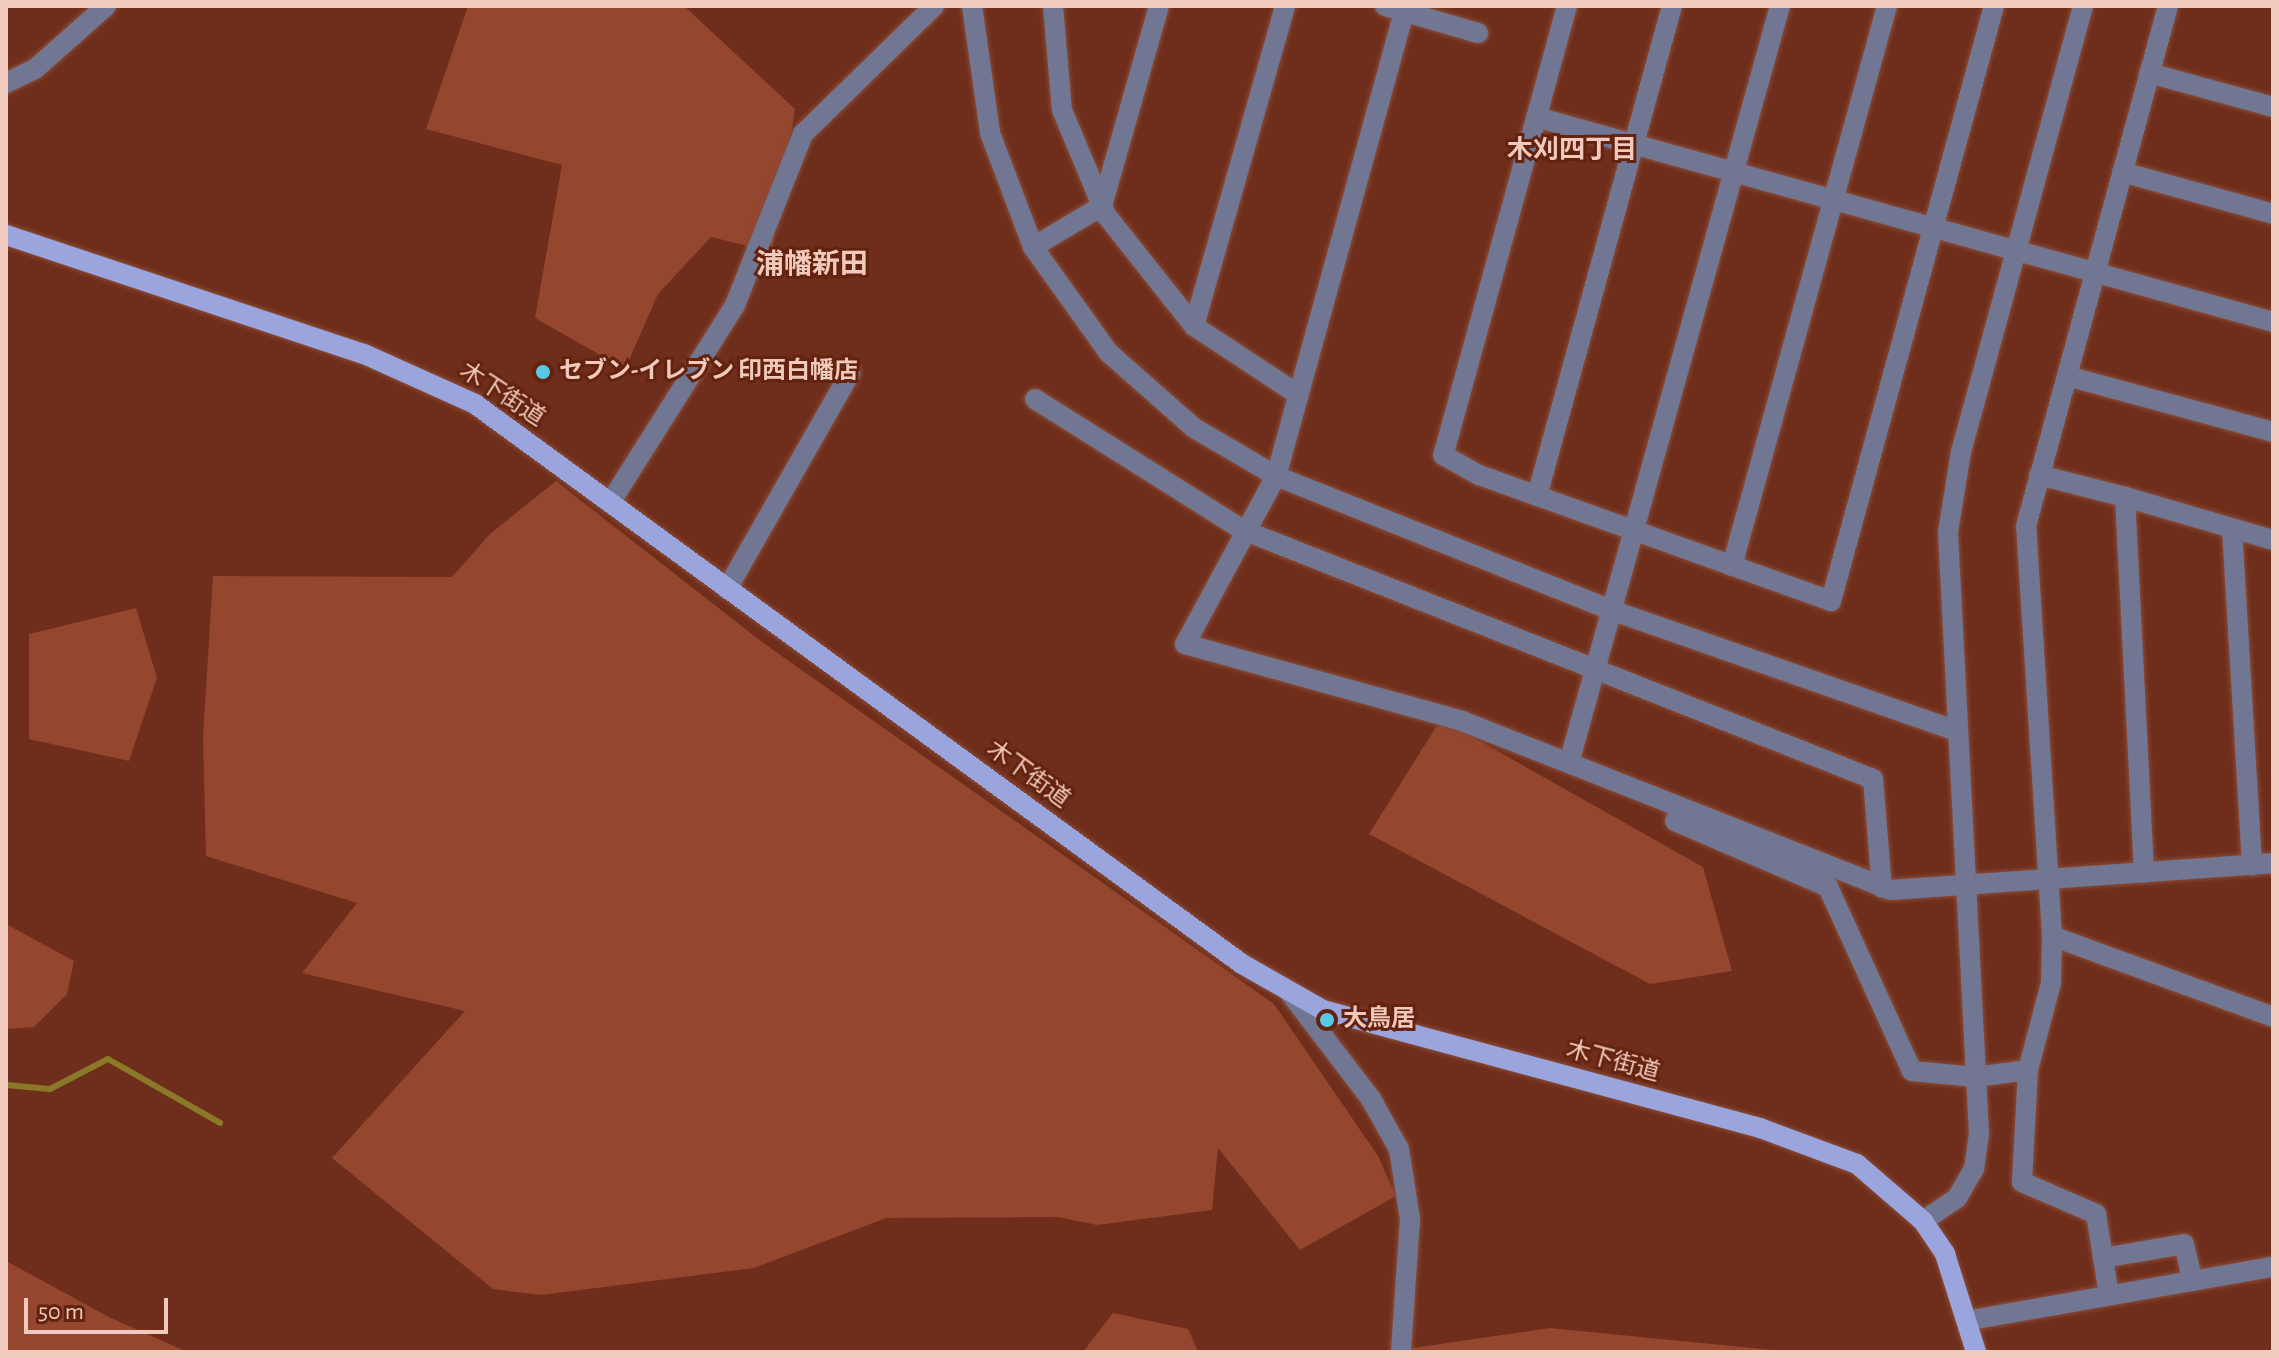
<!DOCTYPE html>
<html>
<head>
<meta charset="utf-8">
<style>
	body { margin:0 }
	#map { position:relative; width:2279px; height:1358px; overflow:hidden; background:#6f2e1b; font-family:"Alegreya Sans","Noto Sans JP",sans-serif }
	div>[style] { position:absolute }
	.green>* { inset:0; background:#94462f }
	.stream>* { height:6px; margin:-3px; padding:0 3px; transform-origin:3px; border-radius:3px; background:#8a7929 }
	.roads { filter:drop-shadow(0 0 2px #894d3b) drop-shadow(0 0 2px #894d3b) }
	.minor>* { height:20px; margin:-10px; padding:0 10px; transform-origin:10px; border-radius:10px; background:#717692 }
	.major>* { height:20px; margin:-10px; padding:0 10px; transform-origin:10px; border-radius:10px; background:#9ba5dd }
	.dots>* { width:22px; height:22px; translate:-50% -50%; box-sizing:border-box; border:4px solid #63230f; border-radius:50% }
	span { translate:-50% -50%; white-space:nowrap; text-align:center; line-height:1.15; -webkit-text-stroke:6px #63230f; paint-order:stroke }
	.poi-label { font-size:24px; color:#f2c9bd; font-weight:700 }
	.left { translate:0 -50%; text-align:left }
	.street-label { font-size:24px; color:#f2c9bd }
	.neighbourhood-label { font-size:26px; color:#f2c9bd; font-weight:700 }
	.quarter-label { font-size:28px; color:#f2c9bd; font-weight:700 }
	.frame { position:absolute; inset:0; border:8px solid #f2c9bd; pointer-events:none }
	.scale { position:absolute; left:24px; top:1298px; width:144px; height:36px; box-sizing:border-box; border:4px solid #f2c9bd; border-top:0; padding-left:10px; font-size:24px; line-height:28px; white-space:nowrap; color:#f2c9bd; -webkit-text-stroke:6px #63230f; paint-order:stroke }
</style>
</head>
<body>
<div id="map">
	<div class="green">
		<i style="clip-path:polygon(468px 6px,684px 6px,795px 109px,772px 252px,711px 237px,658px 294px,625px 369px,535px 318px,562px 165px,426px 129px)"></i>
		<i style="clip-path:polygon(556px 481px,762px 642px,1274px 1004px,1378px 1156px,1396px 1196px,1300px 1250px,1218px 1148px,1212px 1210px,1097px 1225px,1058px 1217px,886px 1218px,754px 1268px,541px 1295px,493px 1289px,332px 1158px,465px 1011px,302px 973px,357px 903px,206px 856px,203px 736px,213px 576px,452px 577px,490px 534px)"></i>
		<i style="clip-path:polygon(136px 608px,157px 678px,129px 761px,29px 739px,29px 634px)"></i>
		<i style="clip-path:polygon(1441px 719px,1703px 867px,1732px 971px,1650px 984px,1369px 834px)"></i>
		<i style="clip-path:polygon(6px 924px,74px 961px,67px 994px,34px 1027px,6px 1029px)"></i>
		<i style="clip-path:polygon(6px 1261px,109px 1317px,187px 1352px,6px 1352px)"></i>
		<i style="clip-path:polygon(1113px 1313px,1188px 1329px,1198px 1352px,1083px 1352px)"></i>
		<i style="clip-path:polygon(1550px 1328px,1792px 1352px,1385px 1352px)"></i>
	</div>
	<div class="stream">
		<i style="left:6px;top:1085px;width:44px;rotate:5.2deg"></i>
		<i style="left:50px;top:1089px;width:65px;rotate:-27.3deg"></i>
		<i style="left:108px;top:1059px;width:129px;rotate:29.7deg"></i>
	</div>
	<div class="roads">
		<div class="minor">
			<i style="left:972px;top:6px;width:128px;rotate:81.9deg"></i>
			<i style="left:990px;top:133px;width:122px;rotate:69.3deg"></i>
			<i style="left:1033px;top:247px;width:130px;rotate:54.4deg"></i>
			<i style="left:1109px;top:353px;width:113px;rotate:41.4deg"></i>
			<i style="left:1194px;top:428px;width:95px;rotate:30.3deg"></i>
			<i style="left:1276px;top:476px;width:364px;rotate:21.8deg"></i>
			<i style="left:1614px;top:611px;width:360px;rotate:19.3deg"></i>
			<i style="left:1053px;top:6px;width:104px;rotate:85.1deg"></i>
			<i style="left:1062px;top:110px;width:114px;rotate:67.3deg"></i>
			<i style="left:1106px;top:215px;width:142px;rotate:51.6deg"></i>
			<i style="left:1194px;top:326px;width:123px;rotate:33.4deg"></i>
			<i style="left:1385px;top:6px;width:97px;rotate:16.2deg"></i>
			<i style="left:1567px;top:6px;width:466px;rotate:105.4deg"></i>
			<i style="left:1443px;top:455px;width:41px;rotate:29.1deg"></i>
			<i style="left:1479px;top:475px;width:374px;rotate:19.7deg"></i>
			<i style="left:1831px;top:601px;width:617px;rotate:-74.68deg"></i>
			<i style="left:1404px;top:12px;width:481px;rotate:105.4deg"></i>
			<i style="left:1276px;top:476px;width:191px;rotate:118.4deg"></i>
			<i style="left:1185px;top:644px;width:288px;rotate:15.5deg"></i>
			<i style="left:1462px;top:721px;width:460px;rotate:21.5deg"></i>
			<i style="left:1890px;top:890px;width:384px;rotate:-4deg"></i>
			<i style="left:2149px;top:73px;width:129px;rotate:15.3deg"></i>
			<i style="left:6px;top:83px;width:32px;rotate:-26deg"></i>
			<i style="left:35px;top:69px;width:95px;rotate:-41.6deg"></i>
			<i style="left:1536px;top:117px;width:765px;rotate:15.54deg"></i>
			<i style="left:2122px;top:172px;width:157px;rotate:15.5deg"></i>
			<i style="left:1033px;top:247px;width:80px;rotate:-30.7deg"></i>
			<i style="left:1102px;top:206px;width:208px;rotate:-74.1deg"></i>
			<i style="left:1194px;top:326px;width:333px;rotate:-74.1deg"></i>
			<i style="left:2067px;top:376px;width:213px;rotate:15.2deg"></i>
			<i style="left:1035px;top:399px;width:246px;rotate:32.2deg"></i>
			<i style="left:1243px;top:530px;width:677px;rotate:21.57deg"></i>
			<i style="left:1873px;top:779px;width:109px;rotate:85.3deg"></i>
			<i style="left:2039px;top:475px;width:89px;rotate:14.3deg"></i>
			<i style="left:2125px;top:497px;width:376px;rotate:87.1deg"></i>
			<i style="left:1537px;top:496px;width:508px;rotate:-74.6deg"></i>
			<i style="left:2125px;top:497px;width:154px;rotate:16.2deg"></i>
			<i style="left:610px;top:503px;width:234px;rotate:-57.7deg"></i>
			<i style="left:735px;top:305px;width:184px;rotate:-68.3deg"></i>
			<i style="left:803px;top:134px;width:183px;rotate:-44.3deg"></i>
			<i style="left:2232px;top:528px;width:338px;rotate:86.6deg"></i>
			<i style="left:1732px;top:566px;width:581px;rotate:-74.53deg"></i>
			<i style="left:727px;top:589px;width:249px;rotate:-60.3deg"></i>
			<i style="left:1569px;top:763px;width:786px;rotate:-74.43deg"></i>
			<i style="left:1675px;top:821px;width:167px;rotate:23.3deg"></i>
			<i style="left:1828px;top:887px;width:202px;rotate:65.5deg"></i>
			<i style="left:1912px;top:1071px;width:64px;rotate:5.4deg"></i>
			<i style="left:1976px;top:1077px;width:52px;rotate:-7.7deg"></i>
			<i style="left:2028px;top:1070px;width:90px;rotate:-75.2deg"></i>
			<i style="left:2051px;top:983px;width:47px;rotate:-88.8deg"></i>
			<i style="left:2052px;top:936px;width:235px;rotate:20.1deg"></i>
			<i style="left:2052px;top:936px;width:411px;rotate:-93.6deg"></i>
			<i style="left:2026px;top:526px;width:539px;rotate:-74.73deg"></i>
			<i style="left:1290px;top:993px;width:133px;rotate:52.6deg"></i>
			<i style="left:1371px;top:1099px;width:57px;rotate:60.8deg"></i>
			<i style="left:1399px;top:1149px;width:71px;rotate:81.1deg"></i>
			<i style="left:1410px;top:1219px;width:133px;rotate:93.9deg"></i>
			<i style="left:2028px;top:1070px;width:112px;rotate:93.1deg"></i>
			<i style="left:2022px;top:1182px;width:81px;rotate:23.4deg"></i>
			<i style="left:2096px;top:1214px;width:82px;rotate:80.9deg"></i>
			<i style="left:1923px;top:1221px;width:41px;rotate:-34.1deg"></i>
			<i style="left:1957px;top:1198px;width:34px;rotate:-60deg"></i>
			<i style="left:1974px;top:1169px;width:35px;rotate:-82deg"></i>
			<i style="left:1979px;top:1134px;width:603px;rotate:-92.95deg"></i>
			<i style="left:1948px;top:532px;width:81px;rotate:-80.8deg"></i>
			<i style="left:1961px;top:452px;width:462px;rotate:-74.7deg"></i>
			<i style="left:2103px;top:1258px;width:82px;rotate:-9.8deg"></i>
			<i style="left:2184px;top:1244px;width:37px;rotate:77deg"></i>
			<i style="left:1971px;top:1320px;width:307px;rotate:-10deg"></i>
		</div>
		<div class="major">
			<i style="left:6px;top:235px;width:377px;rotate:18.4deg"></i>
			<i style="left:364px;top:354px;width:122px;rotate:24.2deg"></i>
			<i style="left:475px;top:404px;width:950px;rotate:36.13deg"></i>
			<i style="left:1242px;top:964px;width:93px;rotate:29.6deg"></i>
			<i style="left:1323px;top:1010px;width:453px;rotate:15.1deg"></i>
			<i style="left:1760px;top:1128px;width:103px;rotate:20.4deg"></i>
			<i style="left:1857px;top:1164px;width:87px;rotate:40.8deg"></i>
			<i style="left:1923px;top:1221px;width:40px;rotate:56deg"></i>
			<i style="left:1945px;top:1254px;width:103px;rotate:72.4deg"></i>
		</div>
	</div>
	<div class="dots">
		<i style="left:543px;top:372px;background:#59c8e4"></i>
		<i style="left:1327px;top:1020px;background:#59c8e4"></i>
	</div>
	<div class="poi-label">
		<span class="left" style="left:559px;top:372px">セブン-イレブン 印西白幡店</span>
		<span class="left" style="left:1343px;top:1020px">大鳥居</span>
	</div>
	<div class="street-label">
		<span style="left:502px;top:395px;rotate:33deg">木下街道</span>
		<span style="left:1028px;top:775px;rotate:36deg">木下街道</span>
		<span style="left:1613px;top:1062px;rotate:15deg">木下街道</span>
	</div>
	<div class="neighbourhood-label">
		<span style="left:1572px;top:151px">木刈四丁目</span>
	</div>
	<div class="quarter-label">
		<span style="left:812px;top:265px">浦幡新田</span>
	</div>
	<div class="frame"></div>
	<div class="scale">50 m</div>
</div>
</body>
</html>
